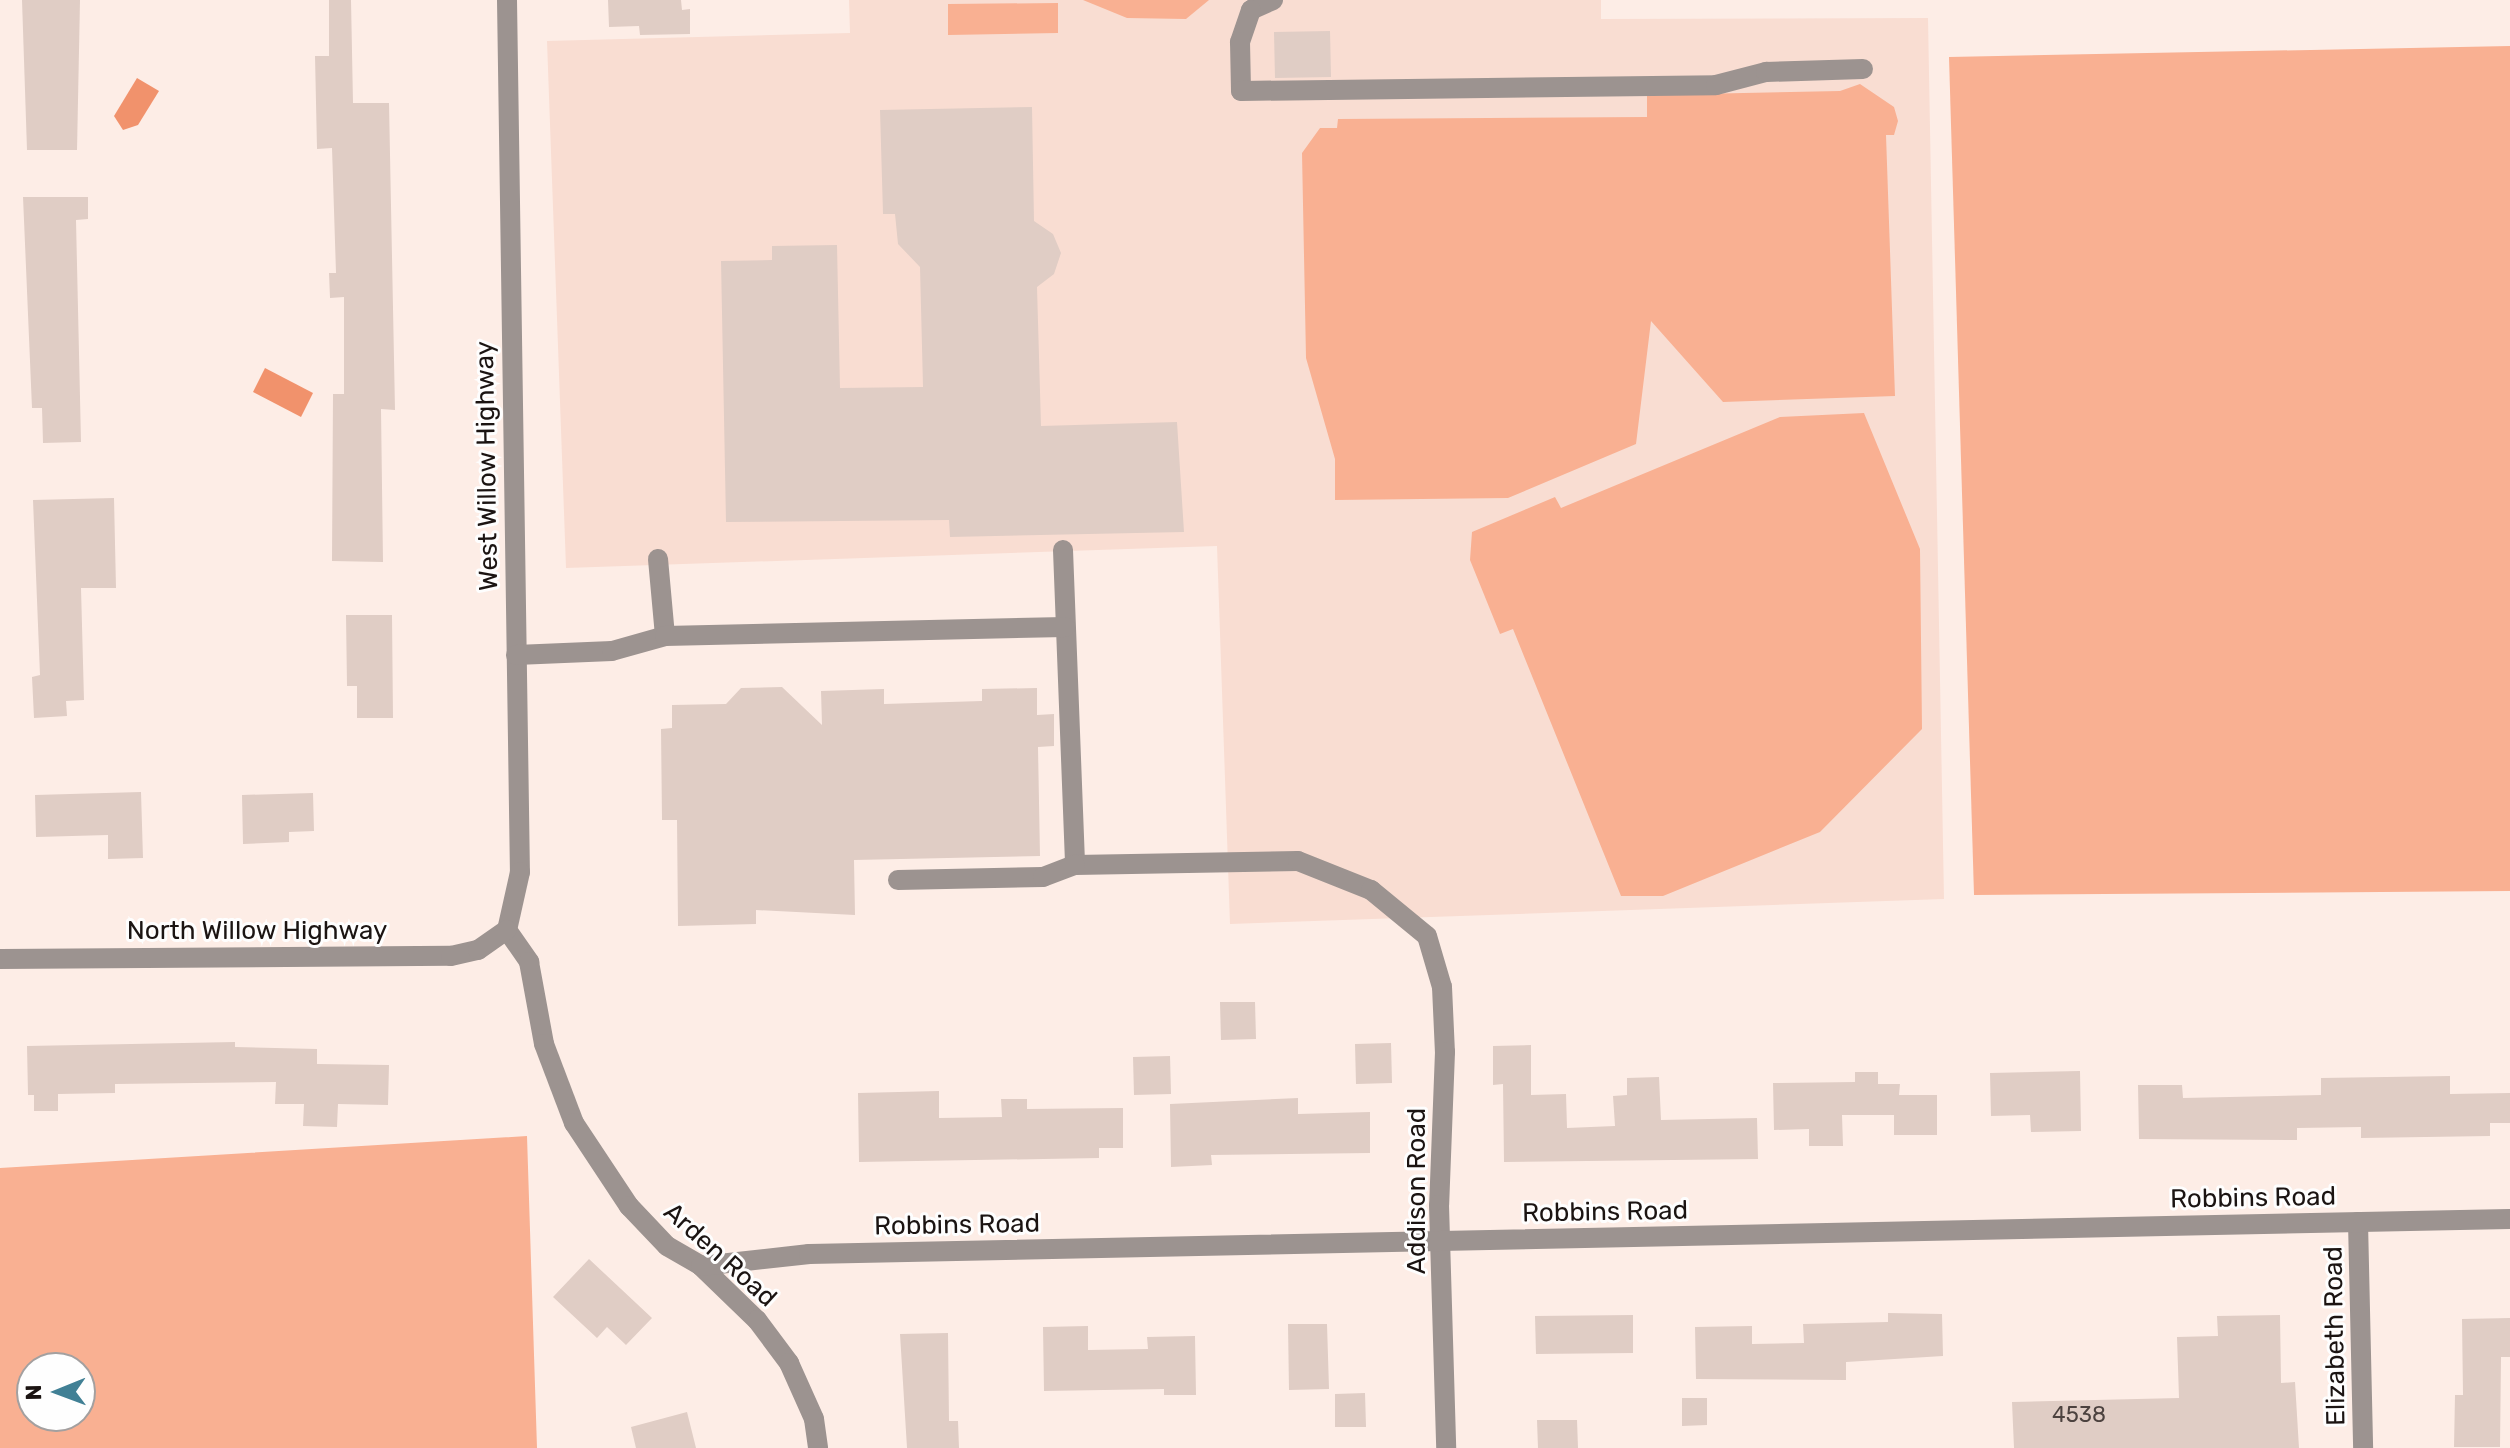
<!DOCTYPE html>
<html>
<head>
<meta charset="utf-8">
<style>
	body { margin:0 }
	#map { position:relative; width:2510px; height:1448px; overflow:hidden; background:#fdede6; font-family:Rubik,sans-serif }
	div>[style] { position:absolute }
	.built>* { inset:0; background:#f9ddd2 }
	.green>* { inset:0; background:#f9b092 }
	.water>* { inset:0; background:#f1926c }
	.building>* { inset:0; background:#e0cdc5 }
	.minor>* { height:20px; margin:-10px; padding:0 10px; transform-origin:10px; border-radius:10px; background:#9c9390 }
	span { translate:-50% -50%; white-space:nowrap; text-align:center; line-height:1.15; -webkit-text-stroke:6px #fefefe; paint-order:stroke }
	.number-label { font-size:22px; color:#4c423f }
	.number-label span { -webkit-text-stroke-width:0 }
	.street-label { font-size:26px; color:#1b1412 }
	.north { position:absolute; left:16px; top:1352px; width:80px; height:80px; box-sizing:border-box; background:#fefefe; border:2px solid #a3a0a0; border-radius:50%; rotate:269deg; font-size:22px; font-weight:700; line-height:32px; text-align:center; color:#1b1412 }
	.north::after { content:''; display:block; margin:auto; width:28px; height:36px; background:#418095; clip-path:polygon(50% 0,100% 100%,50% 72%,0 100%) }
</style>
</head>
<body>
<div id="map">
	<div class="built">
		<i style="clip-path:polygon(849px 0,1601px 0,1601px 19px,1928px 18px,1944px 899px,1230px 924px,1217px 546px,566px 568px,547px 41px,850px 33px)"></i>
	</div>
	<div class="green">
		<i style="clip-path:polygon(1083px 0,1209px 0,1186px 19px,1127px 18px)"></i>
		<i style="clip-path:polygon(1058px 3px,1058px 33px,948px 35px,948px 4px)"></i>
		<i style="clip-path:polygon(2510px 46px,2510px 891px,1974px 895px,1949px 57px)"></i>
		<i style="clip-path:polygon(1860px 84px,1894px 107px,1898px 121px,1894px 135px,1886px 135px,1895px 396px,1723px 402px,1651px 321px,1636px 444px,1508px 498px,1335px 500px,1335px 459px,1306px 358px,1302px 153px,1320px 128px,1337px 128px,1338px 119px,1647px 117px,1647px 95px,1840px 91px)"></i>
		<i style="clip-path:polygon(1864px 413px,1920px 549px,1922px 729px,1820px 832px,1663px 896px,1621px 896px,1513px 629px,1500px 634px,1470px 560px,1472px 532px,1555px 497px,1561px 508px,1780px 417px)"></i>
		<i style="clip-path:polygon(evenodd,527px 1136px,537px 1448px,0 1448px,0 1168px,527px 1136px,32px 1368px,80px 1368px,80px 1416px,32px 1416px,32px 1368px)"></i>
	</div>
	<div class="water">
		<i style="clip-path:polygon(137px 78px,159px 91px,138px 125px,123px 130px,114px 116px)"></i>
		<i style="clip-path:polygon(265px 368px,313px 393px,301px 417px,253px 392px)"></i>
	</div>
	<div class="building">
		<i style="clip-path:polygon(22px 0,80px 0,77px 150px,27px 150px)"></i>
		<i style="clip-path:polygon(329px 0,351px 0,353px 103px,389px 103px,395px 410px,381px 409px,383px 562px,332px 561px,333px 394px,344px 394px,344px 297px,330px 298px,329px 273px,336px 273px,332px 148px,317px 149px,315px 56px,329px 56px)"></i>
		<i style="clip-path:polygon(608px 0,681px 0,682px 10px,690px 9px,690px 34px,640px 35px,639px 26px,609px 27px)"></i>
		<i style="clip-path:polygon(1330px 31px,1331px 77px,1275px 78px,1274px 32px)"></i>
		<i style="clip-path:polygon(1032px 107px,1034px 221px,1053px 234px,1061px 253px,1054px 274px,1037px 287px,1041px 426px,1177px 422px,1184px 532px,950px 537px,949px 520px,726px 522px,721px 261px,772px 260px,772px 246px,837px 245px,840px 388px,923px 387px,920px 267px,898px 244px,895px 214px,883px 214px,880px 110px)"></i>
		<i style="clip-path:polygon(23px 197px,88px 197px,88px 219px,76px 220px,81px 442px,43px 443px,42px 408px,32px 408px)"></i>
		<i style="clip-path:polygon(114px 498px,116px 588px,81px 588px,84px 700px,66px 701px,67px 716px,34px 718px,32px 677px,40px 675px,33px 500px)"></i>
		<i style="clip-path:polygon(346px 615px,392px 615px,393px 718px,357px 718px,357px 686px,347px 686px)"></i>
		<i style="clip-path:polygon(782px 687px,822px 725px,821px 691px,884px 689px,884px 704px,982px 701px,982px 689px,1037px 688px,1037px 715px,1054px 714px,1054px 746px,1038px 747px,1040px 856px,854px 860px,855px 915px,756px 910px,756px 924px,678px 926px,677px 820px,662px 820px,661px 729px,672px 728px,672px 705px,726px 704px,741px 688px)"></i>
		<i style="clip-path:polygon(141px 792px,143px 858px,108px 859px,108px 835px,36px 837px,35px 795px)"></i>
		<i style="clip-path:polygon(313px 793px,314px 831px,289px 832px,289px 842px,243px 844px,242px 795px)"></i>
		<i style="clip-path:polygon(1220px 1002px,1255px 1002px,1256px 1039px,1221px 1040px)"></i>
		<i style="clip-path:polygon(235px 1042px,235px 1047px,317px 1049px,317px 1064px,389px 1065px,388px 1105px,338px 1104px,337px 1127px,303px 1126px,304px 1104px,275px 1104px,276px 1082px,115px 1084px,115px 1093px,58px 1094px,58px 1111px,34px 1111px,34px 1095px,28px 1095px,27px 1046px)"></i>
		<i style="clip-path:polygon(1391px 1043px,1392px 1083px,1356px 1084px,1355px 1044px)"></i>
		<i style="clip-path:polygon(1531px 1045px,1531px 1095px,1566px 1094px,1567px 1128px,1615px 1126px,1613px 1096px,1627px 1095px,1627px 1078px,1659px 1077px,1661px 1120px,1757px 1118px,1758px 1159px,1504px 1162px,1503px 1084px,1493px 1085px,1493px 1046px)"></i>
		<i style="clip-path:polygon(1170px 1056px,1171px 1094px,1134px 1095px,1133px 1057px)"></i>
		<i style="clip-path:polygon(2080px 1071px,2081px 1131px,2031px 1132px,2030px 1115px,1991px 1116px,1990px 1073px)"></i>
		<i style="clip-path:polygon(1855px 1072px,1878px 1072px,1878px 1084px,1900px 1084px,1899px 1095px,1937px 1095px,1937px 1135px,1894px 1135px,1894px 1115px,1842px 1115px,1843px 1146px,1809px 1146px,1809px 1129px,1774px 1130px,1773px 1083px,1855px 1082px)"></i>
		<i style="clip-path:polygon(2450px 1076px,2450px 1094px,2510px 1093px,2510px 1123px,2490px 1123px,2490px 1136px,2361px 1138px,2361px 1127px,2297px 1128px,2297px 1140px,2139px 1139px,2138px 1085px,2182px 1085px,2183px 1098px,2321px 1095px,2321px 1078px)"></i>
		<i style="clip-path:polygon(939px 1091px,939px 1118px,1002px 1117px,1001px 1099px,1027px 1099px,1027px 1109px,1123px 1108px,1123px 1148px,1099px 1148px,1099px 1158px,859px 1162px,858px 1093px)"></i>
		<i style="clip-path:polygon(1298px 1098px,1298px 1114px,1370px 1112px,1370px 1153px,1211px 1155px,1212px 1165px,1171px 1167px,1170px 1104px)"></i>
		<i style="clip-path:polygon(589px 1259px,652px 1318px,626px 1345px,607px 1327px,597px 1338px,553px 1297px)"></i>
		<i style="clip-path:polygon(1888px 1313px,1942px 1314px,1943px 1356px,1846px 1362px,1846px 1380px,1696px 1379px,1695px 1327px,1752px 1326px,1752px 1344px,1804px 1343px,1803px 1324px,1888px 1322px)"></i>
		<i style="clip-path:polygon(1633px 1315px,1633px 1353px,1536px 1354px,1535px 1316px)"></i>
		<i style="clip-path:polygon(2280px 1315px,2281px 1383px,2295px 1382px,2299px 1448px,2014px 1448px,2012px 1402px,2179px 1398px,2177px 1337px,2218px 1336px,2217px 1316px)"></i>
		<i style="clip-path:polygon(2510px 1318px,2510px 1357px,2501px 1357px,2500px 1447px,2454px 1447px,2455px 1395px,2463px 1395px,2462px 1319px)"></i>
		<i style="clip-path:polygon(1288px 1324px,1327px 1324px,1329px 1389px,1289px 1390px)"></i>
		<i style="clip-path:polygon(1088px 1326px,1088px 1350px,1148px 1349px,1147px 1337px,1195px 1336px,1196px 1395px,1164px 1395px,1164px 1389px,1044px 1391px,1043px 1327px)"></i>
		<i style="clip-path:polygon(948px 1333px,949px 1421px,958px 1421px,959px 1448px,907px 1448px,900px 1334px)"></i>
		<i style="clip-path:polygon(1365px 1393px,1366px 1427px,1335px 1427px,1335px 1394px)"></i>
		<i style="clip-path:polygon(1682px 1398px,1707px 1398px,1707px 1425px,1682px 1426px)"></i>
		<i style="clip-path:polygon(687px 1412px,696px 1448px,636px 1448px,631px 1427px)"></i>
		<i style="clip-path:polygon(1537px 1420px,1577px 1420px,1578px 1448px,1538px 1448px)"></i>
	</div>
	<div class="minor">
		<i style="left:507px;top:0;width:872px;rotate:89.15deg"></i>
		<i style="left:520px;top:872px;width:59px;rotate:102.6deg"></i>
		<i style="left:1273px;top:0;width:24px;rotate:156deg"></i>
		<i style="left:1251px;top:10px;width:34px;rotate:109deg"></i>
		<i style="left:1240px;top:42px;width:49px;rotate:88.8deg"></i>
		<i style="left:1241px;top:91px;width:475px;rotate:-0.7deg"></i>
		<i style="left:1716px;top:85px;width:52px;rotate:-14.6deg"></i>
		<i style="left:1766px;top:72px;width:97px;rotate:-1.8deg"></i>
		<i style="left:1063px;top:550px;width:315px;rotate:87.8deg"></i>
		<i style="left:1075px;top:865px;width:223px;rotate:-1deg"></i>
		<i style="left:1298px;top:861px;width:79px;rotate:21.7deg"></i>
		<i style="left:1371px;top:890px;width:72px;rotate:39.4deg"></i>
		<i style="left:1427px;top:936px;width:53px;rotate:73.6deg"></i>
		<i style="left:1442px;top:987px;width:65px;rotate:87.4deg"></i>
		<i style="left:1445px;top:1052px;width:153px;rotate:92.2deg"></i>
		<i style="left:1439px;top:1205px;width:243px;rotate:88.3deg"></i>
		<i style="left:658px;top:559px;width:77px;rotate:84.8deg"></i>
		<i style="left:516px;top:655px;width:96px;rotate:-2.4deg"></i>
		<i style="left:612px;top:651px;width:55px;rotate:-15.8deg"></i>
		<i style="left:665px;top:636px;width:400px;rotate:-1.3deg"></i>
		<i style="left:898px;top:880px;width:145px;rotate:-1.2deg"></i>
		<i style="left:1043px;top:877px;width:34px;rotate:-21deg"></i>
		<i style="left:507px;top:930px;width:39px;rotate:55deg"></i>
		<i style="left:529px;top:962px;width:83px;rotate:79.6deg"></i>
		<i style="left:544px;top:1044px;width:85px;rotate:69.2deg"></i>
		<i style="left:574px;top:1123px;width:100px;rotate:56.5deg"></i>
		<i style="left:629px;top:1206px;width:55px;rotate:46.5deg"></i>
		<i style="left:667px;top:1246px;width:39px;rotate:30deg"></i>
		<i style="left:701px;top:1266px;width:78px;rotate:44deg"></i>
		<i style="left:757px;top:1320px;width:54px;rotate:53.3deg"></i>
		<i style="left:789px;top:1363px;width:61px;rotate:65.9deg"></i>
		<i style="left:814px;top:1419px;width:29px;rotate:82deg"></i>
		<i style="left:0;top:959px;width:451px;rotate:-0.4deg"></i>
		<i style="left:451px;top:956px;width:28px;rotate:-13deg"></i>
		<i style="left:478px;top:950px;width:35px;rotate:-35deg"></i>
		<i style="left:2358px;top:1222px;width:226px;rotate:88.7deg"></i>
		<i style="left:701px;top:1266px;width:109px;rotate:-6.3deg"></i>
		<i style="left:809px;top:1254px;width:1701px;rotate:-1.18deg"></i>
	</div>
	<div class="number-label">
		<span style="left:2079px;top:1415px">4538</span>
	</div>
	<div class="street-label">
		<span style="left:487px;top:466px;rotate:-91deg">West Willow Highway</span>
		<span style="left:257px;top:931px">North Willow Highway</span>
		<span style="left:1417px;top:1191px;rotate:-90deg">Addison Road</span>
		<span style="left:2253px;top:1198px;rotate:-1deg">Robbins Road</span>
		<span style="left:1605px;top:1212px;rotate:-1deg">Robbins Road</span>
		<span style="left:957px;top:1225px;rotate:-1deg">Robbins Road</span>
		<span style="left:720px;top:1255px;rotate:42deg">Arden Road</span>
		<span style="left:2335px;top:1336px;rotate:-91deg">Elizabeth Road</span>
	</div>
	<div class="north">N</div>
</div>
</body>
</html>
